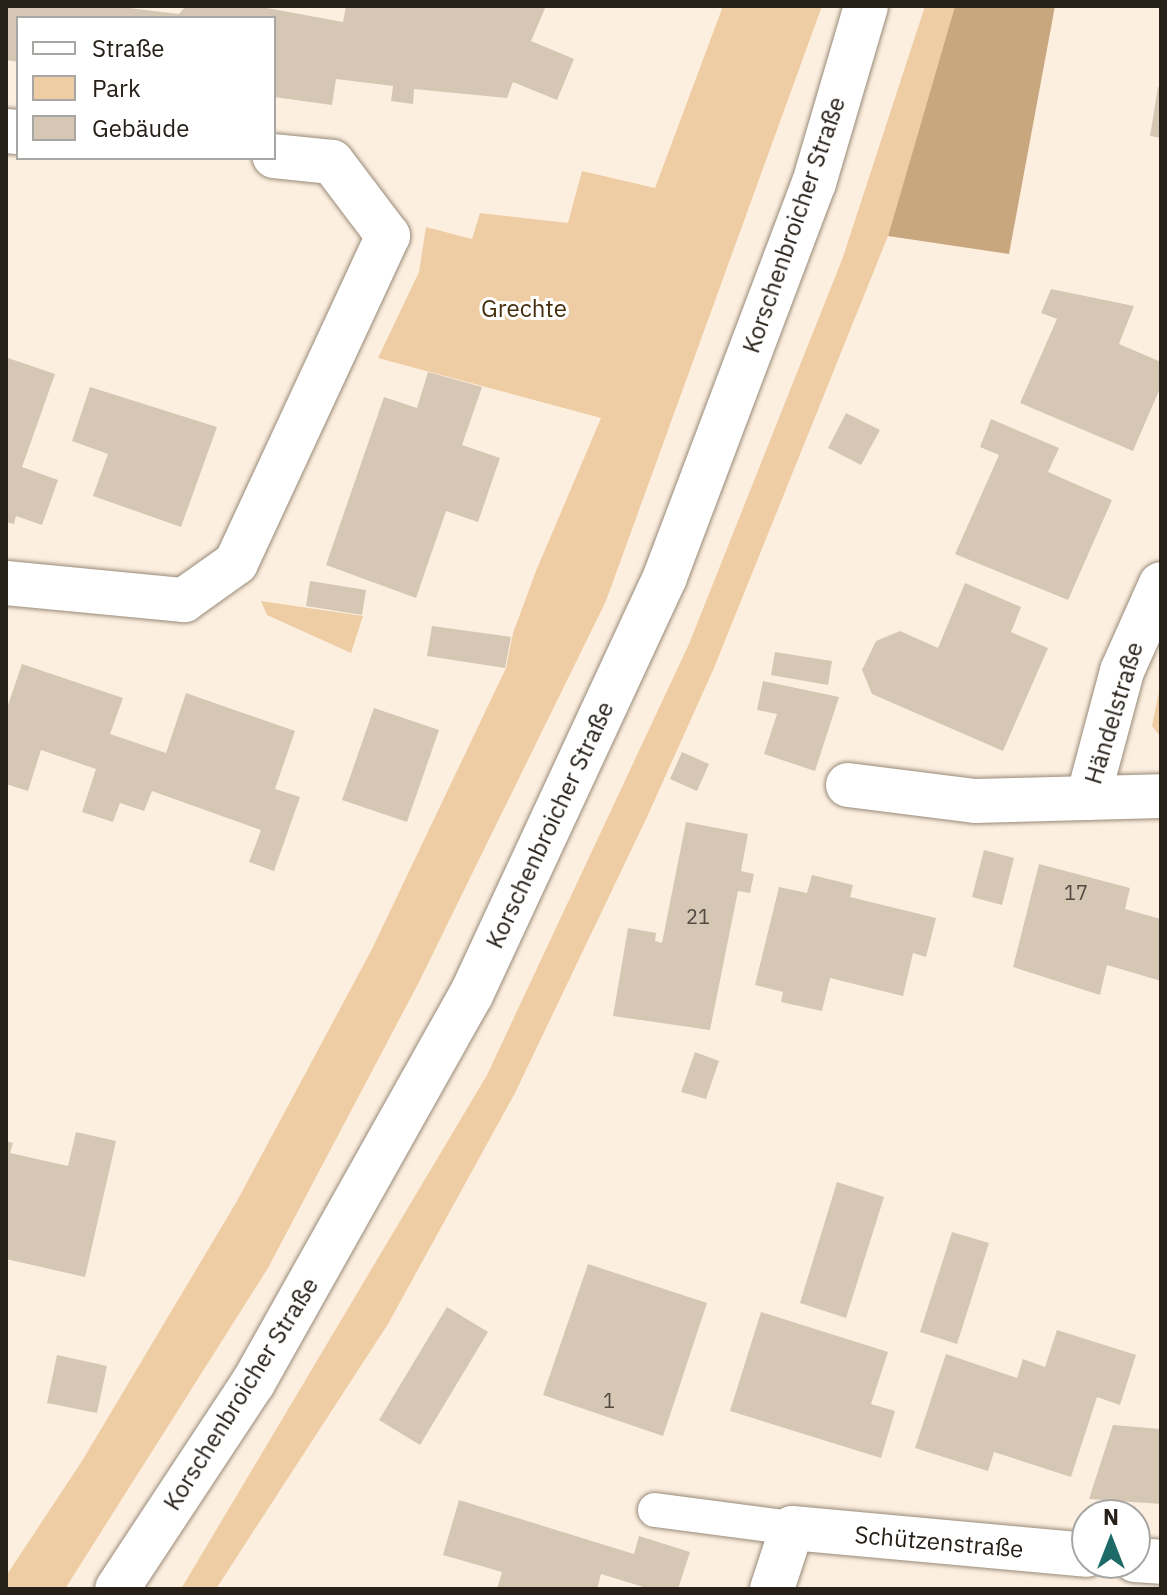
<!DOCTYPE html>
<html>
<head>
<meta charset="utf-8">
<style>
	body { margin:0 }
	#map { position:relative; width:1167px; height:1595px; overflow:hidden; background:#fdefe0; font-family:"IBM Plex Sans",sans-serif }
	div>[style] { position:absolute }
	.green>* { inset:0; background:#efcda4 }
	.forest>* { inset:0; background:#c9a77e }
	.building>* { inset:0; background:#d6c6b4 }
	.roads { filter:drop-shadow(0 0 2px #988a78) drop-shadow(0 0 2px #988a78) }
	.service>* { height:34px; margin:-17px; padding:0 17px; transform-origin:17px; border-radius:17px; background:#fff }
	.minor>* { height:44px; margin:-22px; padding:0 22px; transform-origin:22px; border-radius:22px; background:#fff }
	.secondary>* { height:44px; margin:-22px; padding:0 22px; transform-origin:22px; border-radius:22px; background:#fff }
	span { translate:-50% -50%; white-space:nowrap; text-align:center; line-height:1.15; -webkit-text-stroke:6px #fff; paint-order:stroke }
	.number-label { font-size:20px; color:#524a40 }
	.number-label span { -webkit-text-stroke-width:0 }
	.street-label { font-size:24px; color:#262019 }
	.park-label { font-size:24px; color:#462e0c }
	.frame { position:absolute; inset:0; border:8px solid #262019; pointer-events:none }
	.legend { position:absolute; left:16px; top:16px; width:260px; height:144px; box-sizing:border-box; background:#fff; border:2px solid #a8a6a3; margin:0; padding:10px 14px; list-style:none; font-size:24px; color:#262019 }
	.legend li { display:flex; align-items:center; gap:16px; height:40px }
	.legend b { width:40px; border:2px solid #a8a6a3 }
	.north { position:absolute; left:1071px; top:1499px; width:80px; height:80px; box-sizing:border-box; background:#fff; border:2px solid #a8a6a3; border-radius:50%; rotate:0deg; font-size:22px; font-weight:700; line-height:32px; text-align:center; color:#262019 }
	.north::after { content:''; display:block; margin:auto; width:28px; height:36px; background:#1d6a69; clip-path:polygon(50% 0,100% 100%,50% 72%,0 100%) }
</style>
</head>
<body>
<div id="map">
	<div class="green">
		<i style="clip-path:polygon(723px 6px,822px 6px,606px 601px,418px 984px,268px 1268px,65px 1589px,6px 1589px,6px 1576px,82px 1461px,237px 1201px,372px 949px,506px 668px,513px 633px,536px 571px,601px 418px,378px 358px,419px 272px,426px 227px,472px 239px,480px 213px,568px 223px,582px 171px,655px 188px)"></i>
		<i style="clip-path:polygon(925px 6px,955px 6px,888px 236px,714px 668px,647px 817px,515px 1093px,388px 1324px,216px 1589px,181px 1589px,487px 1075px,689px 644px,843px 257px)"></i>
		<i style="clip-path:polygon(261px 601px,363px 616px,351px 653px,267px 615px)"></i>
		<i style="clip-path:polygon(1161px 682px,1161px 737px,1152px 726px)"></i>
	</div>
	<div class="forest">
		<i style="clip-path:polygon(955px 6px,1055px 6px,1009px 254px,888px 236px)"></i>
	</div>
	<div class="building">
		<i style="clip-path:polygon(6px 6px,112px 6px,179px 14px,186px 6px,256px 6px,343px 22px,346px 6px,546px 6px,531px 41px,574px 59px,557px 100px,513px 82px,507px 98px,414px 89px,413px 104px,391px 101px,393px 86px,336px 79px,332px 105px,274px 97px,274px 18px,18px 18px,18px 62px,6px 60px)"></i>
		<i style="clip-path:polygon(1158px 87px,1161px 88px,1161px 138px,1150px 136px)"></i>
		<i style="clip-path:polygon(1051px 289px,1134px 306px,1119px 344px,1161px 362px,1161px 386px,1133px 451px,1020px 403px,1057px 319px,1041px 313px)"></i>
		<i style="clip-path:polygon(8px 358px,55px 374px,22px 467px,58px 480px,42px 525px,16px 516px,14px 524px,6px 522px)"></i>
		<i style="clip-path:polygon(428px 372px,482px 387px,462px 445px,500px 458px,478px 522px,446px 511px,416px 598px,326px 565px,384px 397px,417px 408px)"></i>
		<i style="clip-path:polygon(90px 387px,217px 427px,181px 527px,93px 496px,108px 454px,72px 441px)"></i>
		<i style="clip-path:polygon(846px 413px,880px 430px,861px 465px,828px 448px)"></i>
		<i style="clip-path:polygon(991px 419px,1059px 448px,1048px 472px,1112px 500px,1068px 600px,955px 554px,999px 455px,980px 447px)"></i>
		<i style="clip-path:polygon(310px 581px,366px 590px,362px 615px,306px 606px)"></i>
		<i style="clip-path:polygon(965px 583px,1021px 607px,1011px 632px,1048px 648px,1003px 751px,872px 694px,862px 670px,876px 641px,900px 631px,938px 648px)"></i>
		<i style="clip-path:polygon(432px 626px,511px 637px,505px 668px,427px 656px)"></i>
		<i style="clip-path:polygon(775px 652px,832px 661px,828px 685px,771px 675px)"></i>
		<i style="clip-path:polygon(22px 664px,123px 698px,110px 734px,166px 753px,186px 693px,295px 731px,275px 789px,300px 797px,274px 871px,249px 862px,261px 830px,152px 791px,144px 811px,120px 803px,113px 822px,82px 812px,96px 769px,41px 750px,28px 791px,6px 784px,6px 711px)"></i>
		<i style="clip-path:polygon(763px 681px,839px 697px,815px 771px,764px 754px,777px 714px,757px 710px)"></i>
		<i style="clip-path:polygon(374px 708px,439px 730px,407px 822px,342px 800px)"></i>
		<i style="clip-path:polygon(682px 752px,709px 764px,697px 791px,670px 779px)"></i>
		<i style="clip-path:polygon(686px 822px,748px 834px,741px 871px,754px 874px,750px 893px,738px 891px,710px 1030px,613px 1016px,628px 928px,656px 933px,655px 941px,662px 943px)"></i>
		<i style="clip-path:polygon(984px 850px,1014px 858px,1002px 905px,972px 897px)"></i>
		<i style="clip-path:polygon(1039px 864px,1130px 888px,1125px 909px,1161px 919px,1161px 981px,1107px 965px,1100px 995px,1013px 967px)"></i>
		<i style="clip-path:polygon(812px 875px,853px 885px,850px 897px,936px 918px,926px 957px,913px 953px,903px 996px,830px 978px,822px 1011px,781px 1002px,783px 992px,755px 985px,779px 887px,807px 893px)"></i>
		<i style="clip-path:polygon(695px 1052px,719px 1061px,706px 1099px,681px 1092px)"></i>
		<i style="clip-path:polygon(76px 1132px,116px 1141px,85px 1277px,6px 1259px,6px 1141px,13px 1143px,10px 1153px,68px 1166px)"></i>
		<i style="clip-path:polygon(837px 1182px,884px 1197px,846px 1318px,800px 1303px)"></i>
		<i style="clip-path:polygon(952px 1232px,989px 1243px,957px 1344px,920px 1332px)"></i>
		<i style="clip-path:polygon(588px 1264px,707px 1303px,663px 1436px,543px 1395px)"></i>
		<i style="clip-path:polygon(447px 1307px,488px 1332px,420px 1445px,379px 1420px)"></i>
		<i style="clip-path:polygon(761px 1312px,888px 1352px,871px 1404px,895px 1411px,881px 1458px,730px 1411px)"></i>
		<i style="clip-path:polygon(1057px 1330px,1136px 1355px,1120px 1405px,1097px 1397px,1071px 1477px,994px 1452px,988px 1471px,915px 1448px,946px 1354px,1017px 1378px,1023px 1359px,1045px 1367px)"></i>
		<i style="clip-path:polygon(57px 1355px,107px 1366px,97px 1413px,47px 1403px)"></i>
		<i style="clip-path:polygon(1113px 1425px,1161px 1429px,1161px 1504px,1089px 1499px)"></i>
		<i style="clip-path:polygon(459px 1500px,634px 1554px,639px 1536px,690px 1552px,678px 1589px,650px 1589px,601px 1574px,597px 1589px,497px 1589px,502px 1572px,443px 1555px)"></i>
	</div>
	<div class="roads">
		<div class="service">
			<i style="left:655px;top:1510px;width:138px;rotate:7.5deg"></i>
		</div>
		<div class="minor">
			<i style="left:6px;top:131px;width:12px;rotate:5deg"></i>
			<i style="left:6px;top:583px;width:179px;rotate:5.5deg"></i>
			<i style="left:184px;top:600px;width:64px;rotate:-35.4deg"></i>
			<i style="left:236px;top:563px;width:361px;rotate:-65.1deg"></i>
			<i style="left:388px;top:236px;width:93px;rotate:-127.1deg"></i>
			<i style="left:332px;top:162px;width:58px;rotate:-174.1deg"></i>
			<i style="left:848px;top:785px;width:128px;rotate:7.2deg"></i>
			<i style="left:975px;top:801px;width:186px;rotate:-1.5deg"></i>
			<i style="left:1088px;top:798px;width:131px;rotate:-75deg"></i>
			<i style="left:1122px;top:671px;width:95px;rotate:-65.9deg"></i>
			<i style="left:1135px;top:1560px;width:26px;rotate:4deg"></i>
			<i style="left:772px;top:1589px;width:64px;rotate:-71.8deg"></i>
			<i style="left:792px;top:1528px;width:296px;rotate:5.2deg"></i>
		</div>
		<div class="secondary">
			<i style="left:117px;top:1589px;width:247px;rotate:-56.6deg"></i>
			<i style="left:253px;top:1383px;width:445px;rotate:-60.7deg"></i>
			<i style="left:471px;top:995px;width:461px;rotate:-65.1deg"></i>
			<i style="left:665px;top:577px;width:421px;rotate:-69.3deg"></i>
			<i style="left:814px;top:183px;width:184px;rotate:-73.6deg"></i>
		</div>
	</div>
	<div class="number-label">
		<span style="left:1076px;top:892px">17</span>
		<span style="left:698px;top:916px">21</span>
		<span style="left:609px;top:1400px">1</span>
	</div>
	<div class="street-label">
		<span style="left:794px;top:225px;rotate:-71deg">Korschenbroicher Straße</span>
		<span style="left:1114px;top:713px;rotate:-73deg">Händelstraße</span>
		<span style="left:550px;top:825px;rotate:-65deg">Korschenbroicher Straße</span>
		<span style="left:241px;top:1394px;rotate:-58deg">Korschenbroicher Straße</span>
		<span style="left:939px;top:1542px;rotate:5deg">Schützenstraße</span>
	</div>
	<div class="park-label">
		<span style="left:524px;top:309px">Grechte</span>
	</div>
	<div class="frame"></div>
	<ul class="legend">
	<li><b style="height:10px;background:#fff"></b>Straße</li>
	<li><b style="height:22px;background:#efcda4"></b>Park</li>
	<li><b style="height:22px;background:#d6c6b4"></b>Gebäude</li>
	</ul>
	<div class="north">N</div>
</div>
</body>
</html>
